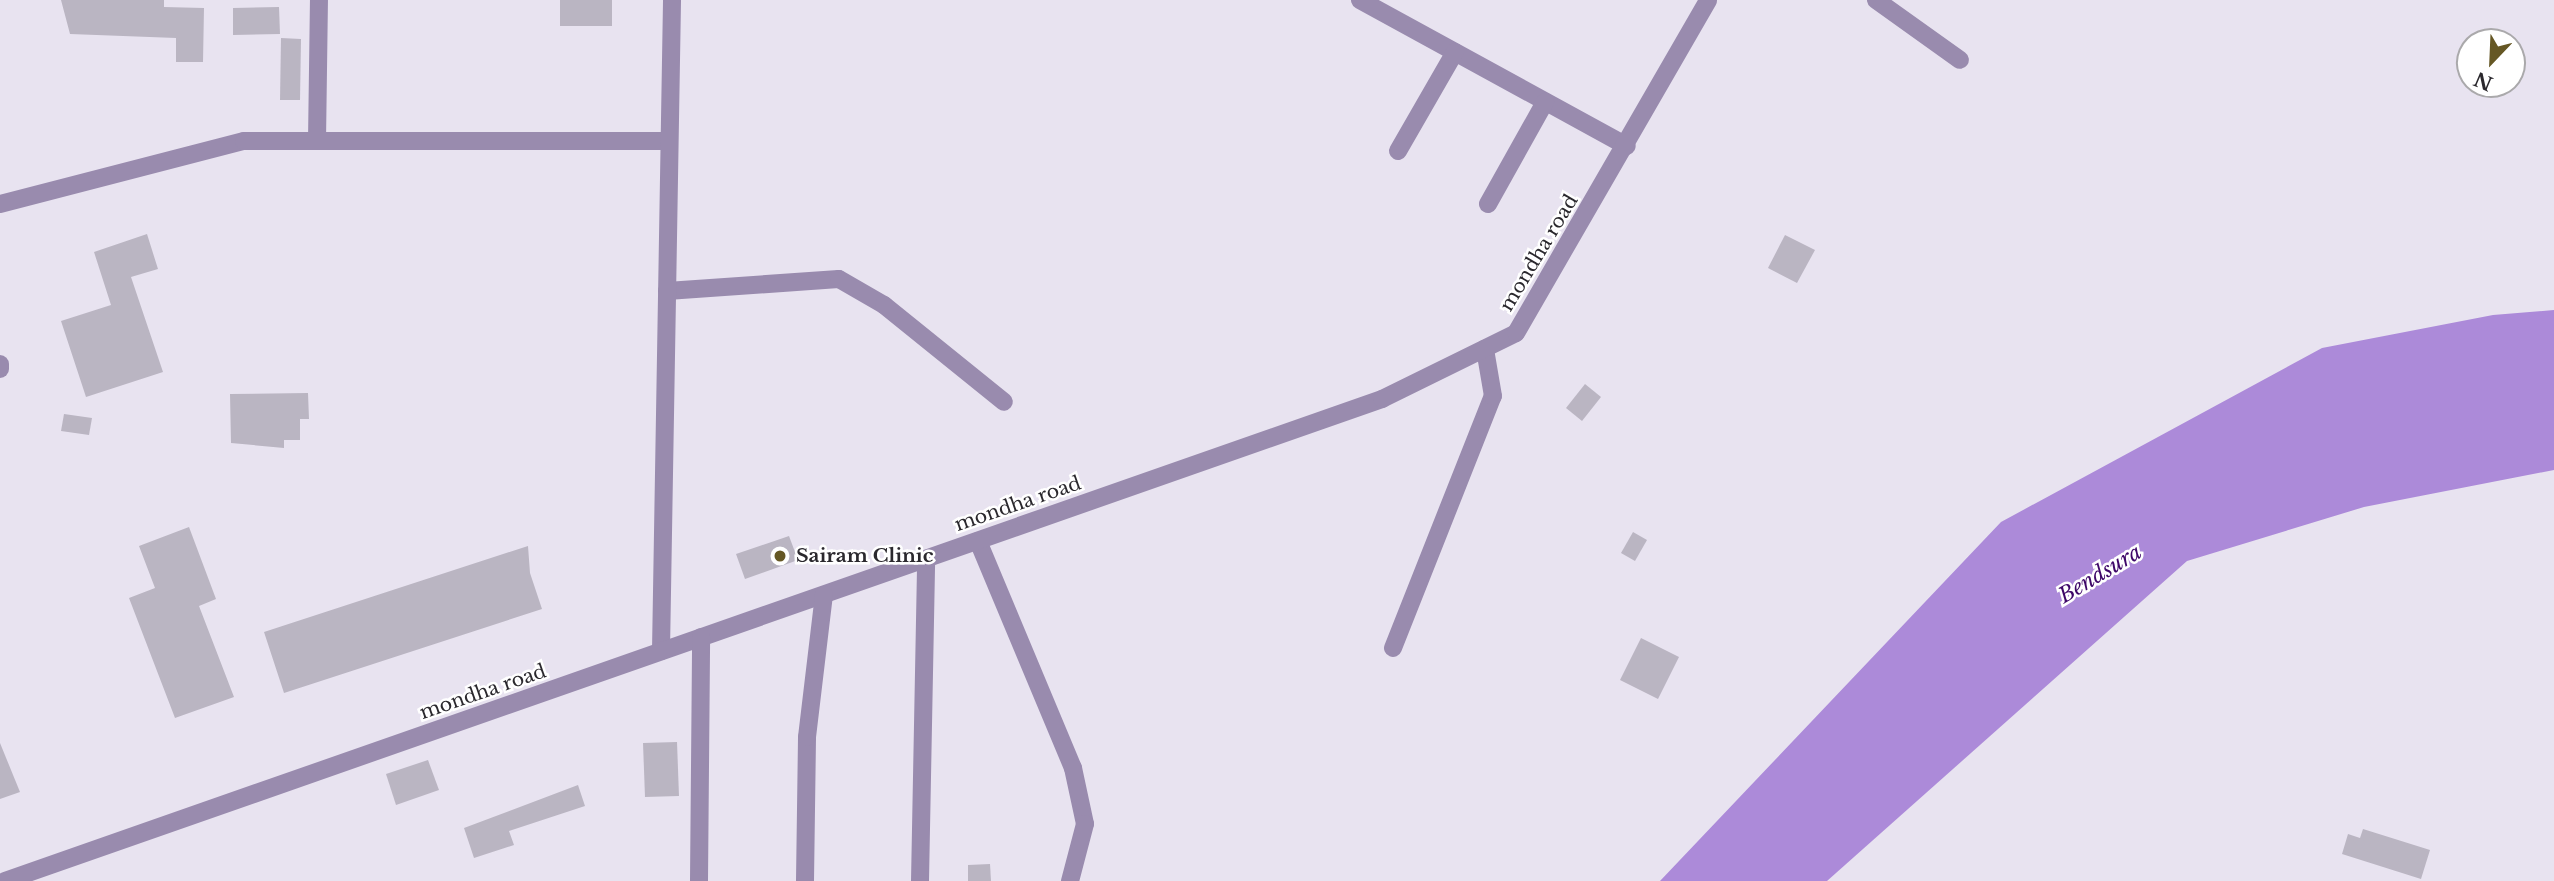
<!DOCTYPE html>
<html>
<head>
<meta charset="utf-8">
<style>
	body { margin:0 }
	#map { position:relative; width:2554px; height:881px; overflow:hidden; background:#e8e3f0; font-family:"Libre Baskerville",serif }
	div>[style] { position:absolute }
	.water>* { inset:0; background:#ac8ad9 }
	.building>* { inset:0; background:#bab5c2 }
	.minor>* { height:18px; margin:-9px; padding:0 9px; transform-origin:9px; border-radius:9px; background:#998bae }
	.dots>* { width:19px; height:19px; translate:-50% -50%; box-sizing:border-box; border:4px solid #fff; border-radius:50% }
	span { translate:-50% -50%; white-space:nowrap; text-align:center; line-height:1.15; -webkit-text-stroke:5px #fff; paint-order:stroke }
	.street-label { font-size:19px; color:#2a282d }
	.poi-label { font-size:19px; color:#2a282d; font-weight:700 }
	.left { translate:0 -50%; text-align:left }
	.water-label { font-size:21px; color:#3e0768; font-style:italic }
	.north { position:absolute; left:2456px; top:28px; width:70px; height:70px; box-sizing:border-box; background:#fff; border:2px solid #aaa9ab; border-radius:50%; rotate:203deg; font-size:19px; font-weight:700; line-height:28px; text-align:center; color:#2a282d }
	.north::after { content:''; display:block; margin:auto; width:24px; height:32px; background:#655724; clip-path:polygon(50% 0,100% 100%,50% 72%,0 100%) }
</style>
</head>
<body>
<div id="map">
	<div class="water">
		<i style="clip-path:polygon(2554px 310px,2554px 470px,2364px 507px,2187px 561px,1827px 881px,1660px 881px,2001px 522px,2322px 348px,2493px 315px)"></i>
	</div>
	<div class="building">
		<i style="clip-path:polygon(61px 0,164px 0,164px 7px,204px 8px,203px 62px,176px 62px,176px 38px,70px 34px)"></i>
		<i style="clip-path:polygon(560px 0,612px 0,612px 26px,560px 26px)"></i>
		<i style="clip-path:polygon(279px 7px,280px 34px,233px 35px,233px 8px)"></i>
		<i style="clip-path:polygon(281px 38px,301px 39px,300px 100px,280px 100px)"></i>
		<i style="clip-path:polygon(147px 234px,158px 269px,131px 277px,163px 372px,86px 397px,61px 321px,111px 305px,94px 252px)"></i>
		<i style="clip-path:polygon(1785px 235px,1815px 250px,1797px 283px,1768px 268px)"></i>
		<i style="clip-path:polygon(1585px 384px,1601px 397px,1582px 421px,1566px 408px)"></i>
		<i style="clip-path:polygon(308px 393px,309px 419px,300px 419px,300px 440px,284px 440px,284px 448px,231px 443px,230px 394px)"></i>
		<i style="clip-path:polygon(64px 414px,92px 418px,89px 435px,61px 431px)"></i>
		<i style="clip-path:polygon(189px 527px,216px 599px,199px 606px,234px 697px,175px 718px,129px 598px,155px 588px,139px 546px)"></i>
		<i style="clip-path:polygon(1633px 532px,1647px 540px,1635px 561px,1621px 553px)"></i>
		<i style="clip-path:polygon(789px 536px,798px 560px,745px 579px,736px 554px)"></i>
		<i style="clip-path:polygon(528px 546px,530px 573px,542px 609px,284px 693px,264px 632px)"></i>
		<i style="clip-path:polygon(1641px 638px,1679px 657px,1658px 699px,1620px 680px)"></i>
		<i style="clip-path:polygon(677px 742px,679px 796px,645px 797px,643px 743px)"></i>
		<i style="clip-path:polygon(0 743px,20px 792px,0 799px)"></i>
		<i style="clip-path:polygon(428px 760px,439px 790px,396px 805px,386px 774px)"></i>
		<i style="clip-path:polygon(578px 785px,585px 806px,509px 831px,514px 845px,474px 858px,464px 828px)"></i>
		<i style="clip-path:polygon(2363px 829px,2430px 850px,2421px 879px,2342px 854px,2348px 834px,2360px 838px)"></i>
		<i style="clip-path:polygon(990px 864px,991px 881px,968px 881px,968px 865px)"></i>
	</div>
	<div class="minor">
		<i style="left:1360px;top:0;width:304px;rotate:28.7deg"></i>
		<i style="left:1876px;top:0;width:103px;rotate:35.5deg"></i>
		<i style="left:317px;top:141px;width:141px;rotate:-89.2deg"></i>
		<i style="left:1398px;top:151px;width:114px;rotate:-60.1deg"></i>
		<i style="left:0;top:204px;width:252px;rotate:-14.5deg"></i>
		<i style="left:244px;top:141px;width:425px"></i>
		<i style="left:1488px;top:204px;width:117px;rotate:-60.8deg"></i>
		<i style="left:667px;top:291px;width:172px;rotate:-4deg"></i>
		<i style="left:839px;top:279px;width:52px;rotate:30deg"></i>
		<i style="left:884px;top:305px;width:154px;rotate:38.9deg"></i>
		<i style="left:0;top:364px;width:5px;rotate:90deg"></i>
		<i style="left:978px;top:541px;width:246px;rotate:67.3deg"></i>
		<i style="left:1073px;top:768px;width:57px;rotate:77.9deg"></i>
		<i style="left:1085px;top:824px;width:59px;rotate:104.7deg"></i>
		<i style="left:1393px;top:648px;width:271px;rotate:-68.4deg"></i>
		<i style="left:1493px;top:396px;width:48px;rotate:-99.7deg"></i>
		<i style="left:661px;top:651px;width:651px;rotate:-89.03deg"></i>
		<i style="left:5px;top:881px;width:1459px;rotate:-19.29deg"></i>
		<i style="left:1382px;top:399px;width:149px;rotate:-26.2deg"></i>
		<i style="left:1516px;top:333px;width:384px;rotate:-60deg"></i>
		<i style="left:699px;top:881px;width:244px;rotate:-89.5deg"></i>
		<i style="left:805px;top:881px;width:144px;rotate:-89.2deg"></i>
		<i style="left:807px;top:737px;width:143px;rotate:-83.2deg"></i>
		<i style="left:920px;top:881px;width:322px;rotate:-88.9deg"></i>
	</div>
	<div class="dots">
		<i style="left:780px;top:556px;background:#655724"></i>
	</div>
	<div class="street-label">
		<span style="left:1539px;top:253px;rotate:-59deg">mondha road</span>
		<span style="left:1018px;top:504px;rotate:-19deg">mondha road</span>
		<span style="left:483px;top:692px;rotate:-19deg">mondha road</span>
	</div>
	<div class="poi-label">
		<span class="left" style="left:796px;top:556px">Sairam Clinic</span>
	</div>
	<div class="water-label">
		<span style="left:2100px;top:574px;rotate:-31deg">Bendsura</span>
	</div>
	<div class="north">N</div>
</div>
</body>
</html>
